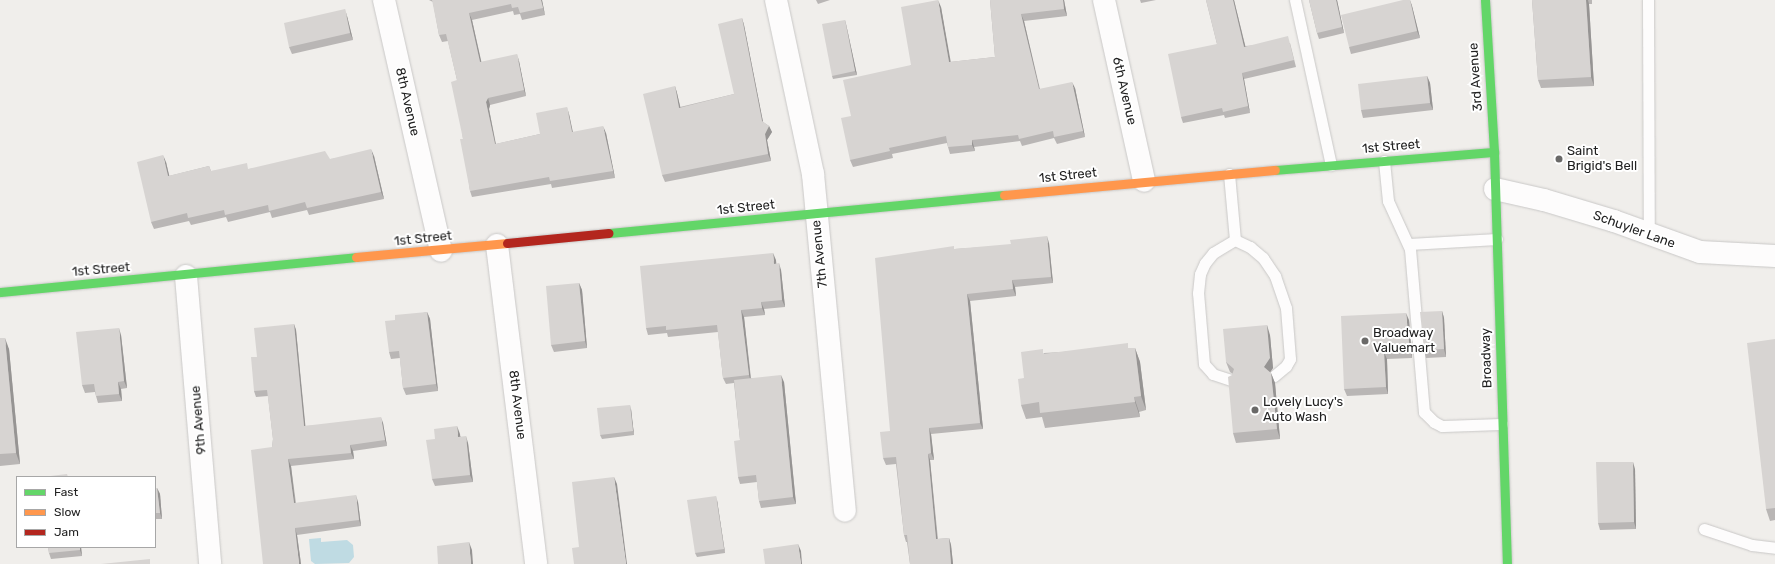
<!DOCTYPE html>
<html>
<head>
<meta charset="utf-8">
<style>
	body { margin:0 }
	#map { position:relative; width:1775px; height:564px; overflow:hidden; background:#f0eeeb; font-family:Rubik,sans-serif }
	div>[style] { position:absolute }
	.water>* { inset:0; background:#bfdbe3 }
	.roads { filter:drop-shadow(0 0 1px #c9c8c7) drop-shadow(0 0 1px #c9c8c7) }
	.lane>* { height:11px; margin:-5.5px; padding:0 5.5px; transform-origin:5.5px; border-radius:5.5px; background:#fdfcfc }
	.street>* { height:22px; margin:-11px; padding:0 11px; transform-origin:11px; border-radius:11px; background:#fdfcfc }
	.fast>* { height:9px; margin:-4.5px; padding:0 4.5px; transform-origin:4.5px; border-radius:4.5px; background:#63d668 }
	.slow>* { height:9px; margin:-4.5px; padding:0 4.5px; transform-origin:4.5px; border-radius:4.5px; background:#ff974d }
	.jam>* { height:9px; margin:-4.5px; padding:0 4.5px; transform-origin:4.5px; border-radius:4.5px; background:#b3261e }
	.wall>* { inset:0; background:#b9b6b5 }
	.shaded-wall>* { inset:0; background:#969493 }
	.building>* { inset:0; background:#d7d4d2 }
	.dots>* { width:11px; height:11px; translate:-50% -50%; box-sizing:border-box; border:2px solid #fff; border-radius:50% }
	span { translate:-50% -50%; white-space:nowrap; text-align:center; line-height:1.15; -webkit-text-stroke:4px #fff; paint-order:stroke }
	.street-label { font-size:13px; color:#222 }
	.poi-label { font-size:13px; color:#222 }
	.left { translate:0 -50%; text-align:left }
	.legend { position:absolute; left:16px; top:476px; width:140px; height:72px; box-sizing:border-box; background:#fff; border:1px solid #a7a7a7; margin:0; padding:5px 7px; list-style:none; font-size:12px; color:#222 }
	.legend li { display:flex; align-items:center; gap:8px; height:20px }
	.legend b { width:20px; border:1px solid #a7a7a7 }
</style>
</head>
<body>
<div id="map">
	<div class="water">
		<i style="clip-path:polygon(321px 538px,321px 542px,347px 540px,353px 545px,354px 557px,349px 563px,315px 564px,311px 561px,309px 539px)"></i>
	</div>
	<div class="roads">
		<div class="lane">
			<i style="left:1295px;top:0;width:169px;rotate:77.7deg"></i>
			<i style="left:1648px;top:0;width:235px;rotate:89.8deg"></i>
			<i style="left:1384px;top:161px;width:40px;rotate:84.3deg"></i>
			<i style="left:1388px;top:201px;width:53px;rotate:65.4deg"></i>
			<i style="left:1410px;top:249px;width:164px;rotate:85.1deg"></i>
			<i style="left:1424px;top:412px;width:14px;rotate:45deg"></i>
			<i style="left:1434px;top:422px;width:9px;rotate:27deg"></i>
			<i style="left:1442px;top:426px;width:60px;rotate:-1.9deg"></i>
			<i style="left:1229px;top:174px;width:66px;rotate:84.8deg"></i>
			<i style="left:1409px;top:244px;width:88px;rotate:-3.3deg"></i>
			<i style="left:1231px;top:380px;width:19px;rotate:-162deg"></i>
			<i style="left:1213px;top:374px;width:13px;rotate:-132deg"></i>
			<i style="left:1204px;top:364px;width:71px;rotate:-94.8deg"></i>
			<i style="left:1198px;top:293px;width:19px;rotate:-84deg"></i>
			<i style="left:1200px;top:274px;width:12px;rotate:-66deg"></i>
			<i style="left:1205px;top:263px;width:13px;rotate:-51deg"></i>
			<i style="left:1213px;top:253px;width:26px;rotate:-31deg"></i>
			<i style="left:1235px;top:240px;width:17px;rotate:25deg"></i>
			<i style="left:1250px;top:247px;width:17px;rotate:40deg"></i>
			<i style="left:1263px;top:258px;width:22px;rotate:56deg"></i>
			<i style="left:1275px;top:276px;width:34px;rotate:71deg"></i>
			<i style="left:1286px;top:308px;width:51px;rotate:85.5deg"></i>
			<i style="left:1290px;top:359px;width:8px;rotate:120deg"></i>
			<i style="left:1286px;top:366px;width:16px;rotate:140deg"></i>
			<i style="left:1704px;top:529px;width:51px;rotate:18.4deg"></i>
			<i style="left:1752px;top:545px;width:23px;rotate:7deg"></i>
		</div>
		<div class="street">
			<i style="left:384px;top:0;width:257px;rotate:77.2deg"></i>
			<i style="left:776px;top:0;width:178px;rotate:78deg"></i>
			<i style="left:813px;top:174px;width:338px;rotate:84.6deg"></i>
			<i style="left:1104px;top:0;width:185px;rotate:77.5deg"></i>
			<i style="left:1495px;top:189px;width:50px;rotate:12.7deg"></i>
			<i style="left:1544px;top:200px;width:73px;rotate:16.7deg"></i>
			<i style="left:1614px;top:221px;width:91px;rotate:19.8deg"></i>
			<i style="left:1700px;top:252px;width:75px;rotate:3.1deg"></i>
			<i style="left:497px;top:245px;width:321px;rotate:83deg"></i>
			<i style="left:186px;top:276px;width:289px;rotate:85.2deg"></i>
		</div>
		<div class="fast">
			<i style="left:1485px;top:0;width:152px;rotate:86.6deg"></i>
			<i style="left:1494px;top:152px;width:412px;rotate:88.2deg"></i>
			<i style="left:1275px;top:170px;width:220px;rotate:-4.7deg"></i>
			<i style="left:609px;top:233px;width:397px;rotate:-5.5deg"></i>
			<i style="left:0;top:292px;width:358px;rotate:-5.6deg"></i>
		</div>
		<div class="slow">
			<i style="left:1004px;top:195px;width:272px;rotate:-5.3deg"></i>
			<i style="left:356px;top:257px;width:152px;rotate:-5.3deg"></i>
		</div>
		<div class="jam">
			<i style="left:507px;top:243px;width:102px;rotate:-5.6deg"></i>
		</div>
	</div>
	<div class="wall">
		<i style="clip-path:polygon(429px 0,542px 0,545px 15px,522px 20px,520px 14px,514px 15px,513px 11px,472px 20px,481px 62px,519px 61px,526px 96px,490px 105px,489px 109px,496px 144px,540px 134px,569px 114px,573px 132px,606px 133px,615px 178px,552px 188px,551px 184px,472px 197px,470px 191px,463px 139px,457px 80px,448px 41px,442px 42px,439px 35px,433px 2px)"></i>
		<i style="clip-path:polygon(816px 0,830px 0,818px 4px)"></i>
		<i style="clip-path:polygon(990px 0,1064px 0,1067px 16px,1024px 21px,1040px 89px,1075px 88px,1085px 137px,1057px 144px,1054px 138px,1022px 146px,1020px 141px,974px 147px,975px 151px,950px 154px,948px 147px,947px 143px,892px 154px,893px 158px,853px 167px,850px 160px,851px 116px,911px 65px,941px 7px,950px 62px,995px 57px)"></i>
		<i style="clip-path:polygon(1140px 0,1156px 0,1141px 3px)"></i>
		<i style="clip-path:polygon(1206px 0,1234px 0,1245px 46px,1290px 43px,1296px 67px,1244px 79px,1250px 113px,1225px 118px,1224px 115px,1183px 123px,1181px 117px,1217px 44px)"></i>
		<i style="clip-path:polygon(1309px 0,1337px 0,1344px 33px,1319px 39px,1317px 33px)"></i>
		<i style="clip-path:polygon(1410px 0,1412px 6px,1420px 38px,1351px 54px,1349px 47px)"></i>
		<i style="clip-path:polygon(1532px 0,1592px 0,1592px 4px,1589px 4px,1594px 86px,1541px 88px,1538px 80px)"></i>
		<i style="clip-path:polygon(347px 16px,353px 40px,292px 54px,289px 47px)"></i>
		<i style="clip-path:polygon(742px 18px,744px 25px,763px 122px,769px 126px,772px 132px,767px 140px,771px 161px,665px 182px,662px 175px,675px 86px,677px 93px,680px 107px,734px 94px)"></i>
		<i style="clip-path:polygon(845px 20px,846px 24px,857px 75px,833px 79px,832px 76px)"></i>
		<i style="clip-path:polygon(1427px 76px,1430px 83px,1433px 110px,1363px 118px,1361px 110px)"></i>
		<i style="clip-path:polygon(374px 156px,384px 199px,309px 215px,307px 210px,272px 218px,270px 212px,228px 222px,226px 217px,191px 225px,189px 221px,154px 229px,151px 222px,166px 162px,169px 176px,209px 166px,211px 171px,249px 169px,330px 159px)"></i>
		<i style="clip-path:polygon(1049px 243px,1053px 283px,1015px 287px,1016px 296px,970px 301px,983px 429px,931px 434px,934px 460px,930px 460px,938px 539px,949px 538px,951px 545px,953px 564px,910px 564px,907px 542px,906px 542px,904px 535px,896px 464px,886px 465px,883px 458px,890px 431px,955px 249px)"></i>
		<i style="clip-path:polygon(776px 260px,776px 264px,781px 270px,785px 307px,764px 309px,765px 315px,744px 317px,751px 378px,784px 382px,796px 504px,761px 508px,759px 501px,757px 482px,740px 484px,738px 477px,740px 440px,734px 383px,726px 384px,723px 378px,718px 332px,668px 337px,667px 333px,648px 335px,646px 328px)"></i>
		<i style="clip-path:polygon(579px 283px,582px 290px,587px 348px,554px 352px,551px 345px)"></i>
		<i style="clip-path:polygon(1442px 311px,1444px 318px,1446px 357px,1426px 358px,1424px 350px)"></i>
		<i style="clip-path:polygon(427px 312px,430px 319px,438px 391px,406px 395px,403px 388px,400px 358px,391px 359px,389px 352px,395px 320px)"></i>
		<i style="clip-path:polygon(1409px 320px,1412px 358px,1387px 359px,1388px 394px,1347px 396px,1344px 389px)"></i>
		<i style="clip-path:polygon(294px 324px,296px 330px,305px 426px,383px 423px,387px 446px,353px 451px,354px 459px,291px 466px,296px 503px,358px 502px,361px 526px,297px 535px,301px 564px,272px 447px,273px 439px,268px 396px,256px 397px,254px 391px,257px 357px)"></i>
		<i style="clip-path:polygon(121px 335px,127px 388px,121px 389px,122px 401px,98px 403px,96px 396px,95px 392px,85px 393px,82px 385px)"></i>
		<i style="clip-path:polygon(1270px 335px,1273px 368px,1270px 372px,1271px 373px,1275px 383px,1280px 439px,1236px 443px,1233px 433px,1233px 374px,1230px 372px,1226px 362px)"></i>
		<i style="clip-path:polygon(0 338px,9px 349px,20px 464px,0 466px)"></i>
		<i style="clip-path:polygon(1775px 339px,1775px 520px,1770px 521px,1766px 509px)"></i>
		<i style="clip-path:polygon(1135px 348px,1140px 362px,1146px 410px,1139px 412px,1140px 417px,1045px 428px,1042px 417px,1026px 419px,1021px 405px,1024px 378px,1044px 353px)"></i>
		<i style="clip-path:polygon(631px 409px,634px 435px,602px 439px,600px 435px)"></i>
		<i style="clip-path:polygon(460px 434px,460px 436px,468px 443px,473px 482px,435px 486px,432px 479px,435px 439px)"></i>
		<i style="clip-path:polygon(1635px 469px,1636px 529px,1600px 530px,1598px 523px)"></i>
		<i style="clip-path:polygon(155px 488px,157px 488px,160px 494px,162px 519px,155px 519px)"></i>
		<i style="clip-path:polygon(717px 500px,725px 553px,697px 557px,695px 553px)"></i>
		<i style="clip-path:polygon(48px 547px,81px 547px,82px 556px,51px 559px,49px 553px)"></i>
	</div>
	<div class="shaded-wall">
		<i style="clip-path:polygon(541px 0,542px 0,545px 15px,543px 8px)"></i>
		<i style="clip-path:polygon(938px 0,941px 7px,952px 69px,949px 62px)"></i>
		<i style="clip-path:polygon(1063px 0,1064px 0,1067px 16px,1064px 9px)"></i>
		<i style="clip-path:polygon(1233px 0,1234px 0,1247px 53px,1244px 47px)"></i>
		<i style="clip-path:polygon(1336px 0,1337px 0,1344px 33px,1342px 27px)"></i>
		<i style="clip-path:polygon(1410px 0,1412px 6px,1420px 38px,1417px 31px)"></i>
		<i style="clip-path:polygon(1586px 0,1588px 0,1589px 4px,1594px 86px,1591px 77px)"></i>
		<i style="clip-path:polygon(345px 9px,347px 16px,353px 40px,350px 33px)"></i>
		<i style="clip-path:polygon(469px 13px,472px 20px,483px 69px,480px 62px)"></i>
		<i style="clip-path:polygon(1021px 14px,1024px 21px,1041px 96px,1039px 89px)"></i>
		<i style="clip-path:polygon(742px 18px,744px 25px,764px 127px,762px 121px)"></i>
		<i style="clip-path:polygon(845px 20px,846px 24px,857px 75px,855px 71px)"></i>
		<i style="clip-path:polygon(517px 54px,519px 61px,526px 96px,524px 90px)"></i>
		<i style="clip-path:polygon(1242px 73px,1244px 79px,1250px 113px,1248px 106px)"></i>
		<i style="clip-path:polygon(1427px 76px,1430px 83px,1433px 110px,1430px 103px)"></i>
		<i style="clip-path:polygon(1072px 82px,1075px 88px,1085px 137px,1083px 131px)"></i>
		<i style="clip-path:polygon(675px 86px,677px 93px,682px 114px,679px 108px)"></i>
		<i style="clip-path:polygon(488px 98px,490px 105px,489px 109px,497px 151px,495px 144px,486px 102px)"></i>
		<i style="clip-path:polygon(567px 107px,569px 114px,574px 139px,572px 132px)"></i>
		<i style="clip-path:polygon(603px 126px,606px 133px,615px 178px,613px 171px)"></i>
		<i style="clip-path:polygon(769px 126px,772px 132px,767px 140px,771px 161px,768px 154px,765px 134px)"></i>
		<i style="clip-path:polygon(972px 140px,974px 147px,975px 151px,972px 145px)"></i>
		<i style="clip-path:polygon(371px 149px,374px 156px,384px 199px,381px 192px)"></i>
		<i style="clip-path:polygon(163px 155px,166px 162px,171px 183px,168px 176px)"></i>
		<i style="clip-path:polygon(1047px 236px,1049px 243px,1053px 283px,1051px 277px)"></i>
		<i style="clip-path:polygon(773px 253px,776px 260px,777px 271px,774px 264px)"></i>
		<i style="clip-path:polygon(779px 263px,781px 270px,785px 307px,782px 300px)"></i>
		<i style="clip-path:polygon(1012px 280px,1015px 287px,1016px 296px,1013px 289px)"></i>
		<i style="clip-path:polygon(579px 283px,582px 290px,587px 348px,585px 341px)"></i>
		<i style="clip-path:polygon(967px 294px,970px 301px,983px 429px,980px 423px)"></i>
		<i style="clip-path:polygon(761px 302px,764px 309px,765px 315px,762px 308px)"></i>
		<i style="clip-path:polygon(741px 310px,744px 317px,751px 382px,749px 375px)"></i>
		<i style="clip-path:polygon(1442px 311px,1444px 318px,1446px 357px,1444px 349px)"></i>
		<i style="clip-path:polygon(427px 312px,430px 319px,438px 391px,436px 384px)"></i>
		<i style="clip-path:polygon(1406px 313px,1409px 320px,1412px 358px,1410px 351px)"></i>
		<i style="clip-path:polygon(294px 324px,296px 330px,306px 432px,304px 426px)"></i>
		<i style="clip-path:polygon(1267px 325px,1270px 335px,1273px 368px,1267px 377px,1264px 367px)"></i>
		<i style="clip-path:polygon(119px 328px,121px 335px,127px 388px,124px 381px)"></i>
		<i style="clip-path:polygon(5px 338px,9px 349px,20px 464px,16px 453px)"></i>
		<i style="clip-path:polygon(1135px 348px,1140px 362px,1146px 410px,1141px 396px)"></i>
		<i style="clip-path:polygon(1384px 352px,1387px 359px,1388px 394px,1386px 387px)"></i>
		<i style="clip-path:polygon(1271px 373px,1275px 383px,1280px 439px,1277px 429px)"></i>
		<i style="clip-path:polygon(781px 375px,784px 382px,796px 504px,793px 497px)"></i>
		<i style="clip-path:polygon(118px 382px,121px 389px,122px 401px,119px 394px)"></i>
		<i style="clip-path:polygon(1134px 397px,1139px 412px,1140px 417px,1135px 402px)"></i>
		<i style="clip-path:polygon(630px 405px,631px 409px,634px 435px,633px 431px)"></i>
		<i style="clip-path:polygon(381px 417px,383px 423px,387px 446px,385px 440px)"></i>
		<i style="clip-path:polygon(457px 426px,460px 434px,461px 444px,458px 437px)"></i>
		<i style="clip-path:polygon(929px 428px,931px 434px,934px 460px,931px 453px)"></i>
		<i style="clip-path:polygon(466px 436px,468px 443px,473px 482px,470px 475px)"></i>
		<i style="clip-path:polygon(350px 445px,353px 451px,354px 459px,351px 453px)"></i>
		<i style="clip-path:polygon(928px 454px,930px 460px,938px 546px,936px 539px)"></i>
		<i style="clip-path:polygon(288px 459px,291px 466px,296px 510px,294px 503px)"></i>
		<i style="clip-path:polygon(1633px 462px,1635px 469px,1636px 529px,1634px 522px)"></i>
		<i style="clip-path:polygon(614px 477px,617px 484px,627px 564px,626px 564px)"></i>
		<i style="clip-path:polygon(157px 488px,160px 494px,162px 519px,160px 513px)"></i>
		<i style="clip-path:polygon(356px 495px,358px 502px,361px 526px,359px 520px)"></i>
		<i style="clip-path:polygon(716px 496px,717px 500px,725px 553px,724px 549px)"></i>
		<i style="clip-path:polygon(295px 528px,297px 535px,301px 564px,299px 564px)"></i>
		<i style="clip-path:polygon(949px 538px,951px 545px,953px 564px,951px 564px)"></i>
		<i style="clip-path:polygon(469px 542px,472px 550px,473px 564px,471px 564px)"></i>
		<i style="clip-path:polygon(798px 544px,801px 551px,802px 564px,801px 564px)"></i>
		<i style="clip-path:polygon(80px 547px,81px 547px,82px 556px,80px 550px)"></i>
	</div>
	<div class="building">
		<i style="clip-path:polygon(432px 0,541px 0,543px 8px,520px 13px,518px 7px,512px 8px,511px 4px,469px 13px,480px 62px,517px 54px,524px 90px,488px 98px,486px 102px,495px 144px,540px 134px,536px 113px,567px 107px,572px 132px,603px 126px,613px 171px,550px 181px,549px 177px,470px 191px,460px 139px,463px 139px,451px 82px,457px 80px,446px 34px,439px 35px)"></i>
		<i style="clip-path:polygon(938px 0,949px 62px,995px 57px,990px 0,1063px 0,1064px 9px,1021px 14px,1039px 89px,1072px 82px,1083px 131px,1054px 137px,1053px 131px,1019px 139px,1018px 135px,972px 140px,972px 145px,948px 147px,946px 136px,889px 148px,890px 151px,850px 160px,841px 118px,851px 116px,843px 80px,911px 65px,901px 7px)"></i>
		<i style="clip-path:polygon(1206px 0,1233px 0,1244px 47px,1288px 36px,1294px 60px,1242px 73px,1248px 106px,1223px 112px,1222px 108px,1181px 117px,1168px 54px,1217px 44px)"></i>
		<i style="clip-path:polygon(1309px 0,1336px 0,1342px 27px,1317px 33px)"></i>
		<i style="clip-path:polygon(1403px 0,1410px 0,1417px 31px,1349px 47px,1341px 15px)"></i>
		<i style="clip-path:polygon(1532px 0,1586px 0,1591px 77px,1538px 80px)"></i>
		<i style="clip-path:polygon(345px 9px,350px 33px,289px 47px,284px 23px)"></i>
		<i style="clip-path:polygon(742px 18px,762px 121px,769px 126px,765px 134px,768px 154px,662px 175px,643px 94px,675px 86px,679px 108px,734px 94px,718px 24px)"></i>
		<i style="clip-path:polygon(845px 20px,855px 71px,832px 76px,822px 24px)"></i>
		<i style="clip-path:polygon(1427px 76px,1430px 103px,1361px 110px,1358px 84px)"></i>
		<i style="clip-path:polygon(371px 149px,381px 192px,307px 208px,305px 202px,269px 211px,268px 205px,225px 215px,224px 210px,188px 218px,187px 213px,151px 222px,137px 162px,163px 155px,168px 176px,209px 166px,211px 171px,247px 163px,248px 169px,325px 151px,330px 159px)"></i>
		<i style="clip-path:polygon(1047px 236px,1051px 277px,1012px 280px,1013px 289px,967px 294px,980px 423px,929px 428px,931px 453px,928px 454px,936px 539px,949px 538px,951px 564px,910px 564px,907px 535px,904px 535px,896px 457px,883px 458px,880px 432px,890px 431px,875px 258px,954px 246px,954px 249px,1011px 244px,1010px 240px)"></i>
		<i style="clip-path:polygon(773px 253px,774px 264px,779px 263px,782px 300px,761px 302px,762px 308px,741px 310px,749px 375px,723px 378px,717px 325px,666px 330px,666px 326px,646px 328px,640px 266px)"></i>
		<i style="clip-path:polygon(579px 283px,585px 341px,551px 345px,546px 286px)"></i>
		<i style="clip-path:polygon(1442px 311px,1444px 349px,1424px 350px,1420px 312px)"></i>
		<i style="clip-path:polygon(427px 312px,436px 384px,403px 388px,399px 351px,389px 352px,385px 321px,395px 320px,395px 315px)"></i>
		<i style="clip-path:polygon(1406px 313px,1410px 351px,1384px 352px,1386px 387px,1344px 389px,1341px 316px)"></i>
		<i style="clip-path:polygon(294px 324px,304px 426px,381px 417px,385px 440px,350px 445px,351px 453px,288px 459px,294px 503px,356px 495px,359px 520px,295px 528px,299px 564px,263px 564px,251px 450px,272px 447px,273px 439px,267px 390px,254px 391px,251px 357px,257px 357px,254px 328px)"></i>
		<i style="clip-path:polygon(1267px 325px,1270px 358px,1264px 367px,1271px 373px,1277px 429px,1233px 433px,1228px 377px,1232px 375px,1234px 369px,1226px 362px,1223px 329px)"></i>
		<i style="clip-path:polygon(119px 328px,124px 381px,118px 382px,119px 394px,96px 396px,94px 384px,82px 385px,76px 332px)"></i>
		<i style="clip-path:polygon(0 338px,5px 338px,16px 453px,0 454px)"></i>
		<i style="clip-path:polygon(1775px 339px,1775px 508px,1766px 509px,1747px 343px)"></i>
		<i style="clip-path:polygon(1128px 343px,1128px 348px,1135px 348px,1141px 396px,1134px 397px,1135px 402px,1040px 413px,1039px 402px,1021px 405px,1018px 379px,1024px 378px,1021px 352px,1043px 349px,1043px 354px)"></i>
		<i style="clip-path:polygon(781px 375px,793px 497px,759px 501px,756px 475px,738px 477px,734px 441px,740px 440px,734px 380px)"></i>
		<i style="clip-path:polygon(630px 405px,633px 431px,600px 435px,597px 408px)"></i>
		<i style="clip-path:polygon(457px 426px,458px 437px,466px 436px,470px 475px,432px 479px,426px 440px,435px 439px,434px 429px)"></i>
		<i style="clip-path:polygon(1596px 462px,1633px 462px,1634px 522px,1598px 523px)"></i>
		<i style="clip-path:polygon(67px 474px,68px 477px,42px 477px)"></i>
		<i style="clip-path:polygon(614px 477px,626px 564px,574px 564px,572px 548px,579px 547px,572px 482px)"></i>
		<i style="clip-path:polygon(155px 488px,157px 488px,160px 513px,155px 513px)"></i>
		<i style="clip-path:polygon(716px 496px,724px 549px,695px 553px,687px 500px)"></i>
		<i style="clip-path:polygon(469px 542px,471px 564px,438px 564px,437px 546px)"></i>
		<i style="clip-path:polygon(798px 544px,801px 564px,765px 564px,763px 549px)"></i>
		<i style="clip-path:polygon(48px 547px,80px 547px,80px 550px,49px 553px)"></i>
		<i style="clip-path:polygon(150px 559px,150px 564px,101px 564px)"></i>
	</div>
	<div class="dots">
		<i style="left:1559px;top:159px;background:#6a6968"></i>
		<i style="left:1365px;top:341px;background:#6a6968"></i>
		<i style="left:1255px;top:410px;background:#6a6968"></i>
	</div>
	<div class="street-label">
		<span style="left:1476px;top:77px;rotate:-94deg">3rd Avenue</span>
		<span style="left:1124px;top:91px;rotate:77deg">6th Avenue</span>
		<span style="left:407px;top:102px;rotate:77deg">8th Avenue</span>
		<span style="left:1391px;top:147px;rotate:-5deg">1st Street</span>
		<span style="left:1068px;top:176px;rotate:-6deg">1st Street</span>
		<span style="left:746px;top:208px;rotate:-6deg">1st Street</span>
		<span style="left:1634px;top:230px;rotate:20deg">Schuyler Lane</span>
		<span style="left:423px;top:239px;rotate:-6deg">1st Street</span>
		<span style="left:820px;top:254px;rotate:-96deg">7th Avenue</span>
		<span style="left:101px;top:270px;rotate:-5deg">1st Street</span>
		<span style="left:1487px;top:358px;rotate:-92deg">Broadway</span>
		<span style="left:517px;top:405px;rotate:83deg">8th Avenue</span>
		<span style="left:199px;top:420px;rotate:-95deg">9th Avenue</span>
	</div>
	<div class="poi-label">
		<span class="left" style="left:1567px;top:159px">Saint<br>Brigid's Bell</span>
		<span class="left" style="left:1373px;top:341px">Broadway<br>Valuemart</span>
		<span class="left" style="left:1263px;top:410px">Lovely Lucy's<br>Auto Wash</span>
	</div>
	<ul class="legend">
	<li><b style="height:5px;background:#63d668"></b>Fast</li>
	<li><b style="height:5px;background:#ff974d"></b>Slow</li>
	<li><b style="height:5px;background:#b3261e"></b>Jam</li>
	</ul>
</div>
</body>
</html>
